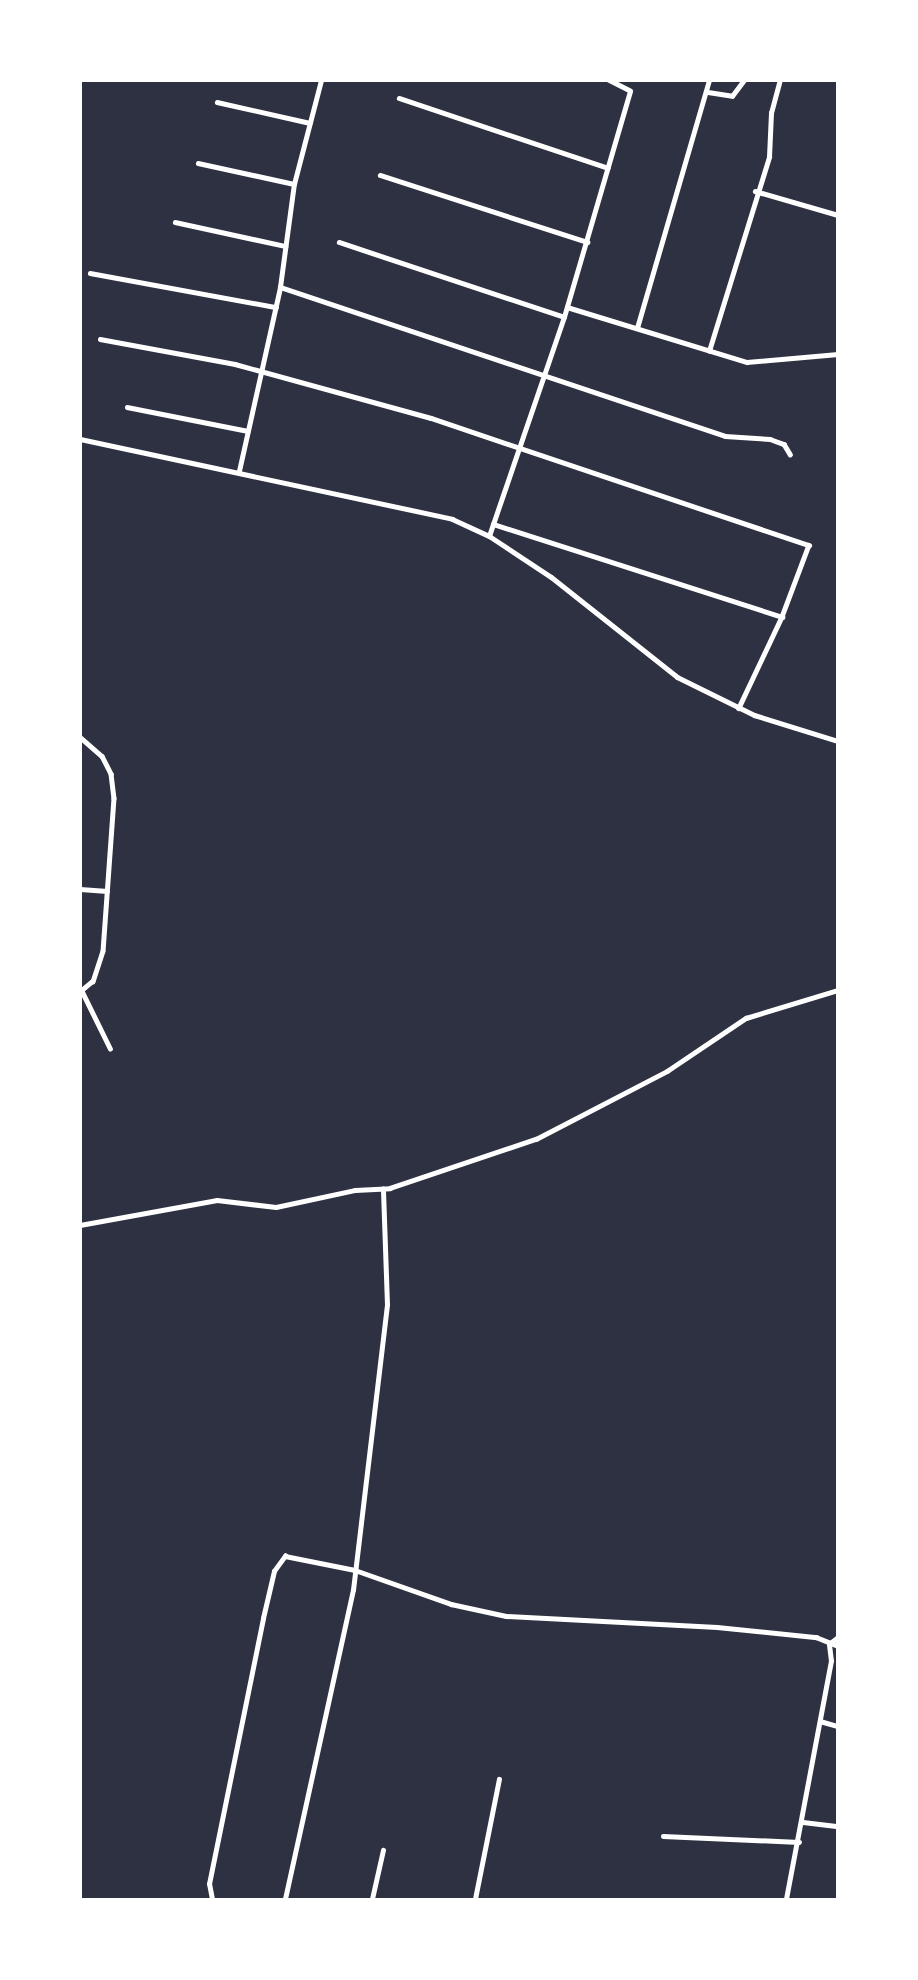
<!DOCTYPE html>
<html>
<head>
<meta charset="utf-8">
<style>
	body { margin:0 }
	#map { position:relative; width:918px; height:1980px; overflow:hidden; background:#2d3142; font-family:"Work Sans",sans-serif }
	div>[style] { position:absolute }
	.minor>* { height:4.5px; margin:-2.25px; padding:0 2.25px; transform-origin:2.25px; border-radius:2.25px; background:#fff }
	.tertiary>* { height:5px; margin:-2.5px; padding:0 2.5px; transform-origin:2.5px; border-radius:2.5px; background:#fff }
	span { translate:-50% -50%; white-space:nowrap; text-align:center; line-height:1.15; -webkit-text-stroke:5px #fff; paint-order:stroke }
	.frame { position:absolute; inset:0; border:82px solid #fff; pointer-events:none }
</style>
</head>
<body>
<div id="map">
	<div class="minor">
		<i style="left:708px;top:92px;width:24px;rotate:9deg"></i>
		<i style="left:732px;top:96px;width:20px;rotate:-53deg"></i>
		<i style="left:399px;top:98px;width:220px;rotate:18.5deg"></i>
		<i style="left:217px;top:102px;width:95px;rotate:12.7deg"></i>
		<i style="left:198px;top:163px;width:98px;rotate:12.3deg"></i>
		<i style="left:380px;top:175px;width:218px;rotate:17.9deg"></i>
		<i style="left:755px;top:191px;width:86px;rotate:16.1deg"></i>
		<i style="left:175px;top:222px;width:113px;rotate:12.3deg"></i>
		<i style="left:339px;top:242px;width:237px;rotate:18.4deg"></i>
		<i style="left:90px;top:273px;width:189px;rotate:10.4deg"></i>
		<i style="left:280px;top:287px;width:469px;rotate:18.5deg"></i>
		<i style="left:725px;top:436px;width:45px;rotate:3.8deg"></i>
		<i style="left:770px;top:439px;width:15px;rotate:20deg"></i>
		<i style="left:784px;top:444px;width:12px;rotate:59deg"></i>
		<i style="left:567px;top:307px;width:188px;rotate:17deg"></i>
		<i style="left:747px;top:362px;width:91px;rotate:-5deg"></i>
		<i style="left:637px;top:328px;width:258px;rotate:-73.8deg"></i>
		<i style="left:100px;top:339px;width:137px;rotate:10.5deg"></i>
		<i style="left:235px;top:364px;width:203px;rotate:15.4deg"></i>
		<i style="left:431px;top:418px;width:399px;rotate:18.6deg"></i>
		<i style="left:809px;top:545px;width:77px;rotate:110.6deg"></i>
		<i style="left:782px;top:617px;width:101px;rotate:115.3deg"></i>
		<i style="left:709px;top:351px;width:203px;rotate:-72.8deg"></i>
		<i style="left:769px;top:157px;width:44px;rotate:-87.4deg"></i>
		<i style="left:771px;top:113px;width:34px;rotate:-75deg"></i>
		<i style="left:127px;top:407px;width:123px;rotate:11.2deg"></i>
		<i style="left:239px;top:471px;width:189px;rotate:-77.4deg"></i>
		<i style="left:280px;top:287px;width:104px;rotate:-82.3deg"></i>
		<i style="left:294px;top:184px;width:107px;rotate:-75.4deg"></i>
		<i style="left:493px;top:524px;width:304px;rotate:17.8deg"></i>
		<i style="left:489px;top:536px;width:231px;rotate:-71.1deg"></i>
		<i style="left:564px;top:317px;width:235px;rotate:-73.7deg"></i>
		<i style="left:630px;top:91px;width:25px;rotate:-153deg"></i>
		<i style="left:80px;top:737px;width:29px;rotate:41deg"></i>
		<i style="left:102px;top:756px;width:20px;rotate:63deg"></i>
		<i style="left:111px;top:774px;width:24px;rotate:83deg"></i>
		<i style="left:114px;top:798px;width:153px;rotate:94.1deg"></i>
		<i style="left:103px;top:951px;width:32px;rotate:108deg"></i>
		<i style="left:93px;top:981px;width:17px;rotate:140deg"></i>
		<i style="left:80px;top:889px;width:27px;rotate:4deg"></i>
		<i style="left:82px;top:991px;width:64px;rotate:63.8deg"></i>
		<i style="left:80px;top:1225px;width:139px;rotate:-10.3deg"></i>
		<i style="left:217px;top:1200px;width:59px;rotate:6.8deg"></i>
		<i style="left:276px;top:1207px;width:81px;rotate:-12.1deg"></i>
		<i style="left:355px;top:1190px;width:35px;rotate:-3deg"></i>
		<i style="left:390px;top:1188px;width:154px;rotate:-18.6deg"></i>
		<i style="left:536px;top:1139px;width:148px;rotate:-27.4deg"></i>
		<i style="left:667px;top:1071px;width:95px;rotate:-33.9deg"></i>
		<i style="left:746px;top:1018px;width:96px;rotate:-16.9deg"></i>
		<i style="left:829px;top:1644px;width:11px;rotate:-38deg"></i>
		<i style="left:820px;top:1721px;width:19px;rotate:16deg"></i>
		<i style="left:803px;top:1822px;width:35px;rotate:7deg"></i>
		<i style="left:663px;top:1836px;width:136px;rotate:2.5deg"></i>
		<i style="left:212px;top:1899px;width:15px;rotate:-101deg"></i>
		<i style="left:209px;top:1884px;width:271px;rotate:-78.5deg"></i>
		<i style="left:263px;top:1618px;width:48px;rotate:-76.8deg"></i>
		<i style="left:274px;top:1571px;width:19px;rotate:-54deg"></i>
		<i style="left:285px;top:1556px;width:71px;rotate:11.3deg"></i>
		<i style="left:355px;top:1570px;width:102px;rotate:19.5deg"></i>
		<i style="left:451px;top:1604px;width:56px;rotate:12.3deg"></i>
		<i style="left:506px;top:1616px;width:211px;rotate:3deg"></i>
		<i style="left:717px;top:1627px;width:100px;rotate:5.8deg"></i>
		<i style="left:816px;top:1637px;width:24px;rotate:22deg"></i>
		<i style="left:285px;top:1899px;width:316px;rotate:-77.6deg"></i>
		<i style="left:353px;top:1590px;width:287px;rotate:-83.2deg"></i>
		<i style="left:387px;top:1305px;width:116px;rotate:-92deg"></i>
		<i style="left:372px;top:1899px;width:50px;rotate:-77.3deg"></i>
		<i style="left:475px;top:1899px;width:122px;rotate:-78.7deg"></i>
		<i style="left:786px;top:1899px;width:242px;rotate:-79.3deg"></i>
		<i style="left:831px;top:1661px;width:16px;rotate:-97deg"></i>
	</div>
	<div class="tertiary">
		<i style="left:80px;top:439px;width:381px;rotate:12.1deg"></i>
		<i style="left:452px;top:519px;width:41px;rotate:24.7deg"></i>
		<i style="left:489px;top:536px;width:74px;rotate:33.5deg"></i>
		<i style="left:551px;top:577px;width:161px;rotate:38.4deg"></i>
		<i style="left:677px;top:677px;width:86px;rotate:26.3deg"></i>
		<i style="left:754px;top:715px;width:88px;rotate:17.2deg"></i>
	</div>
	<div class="frame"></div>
</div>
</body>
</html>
